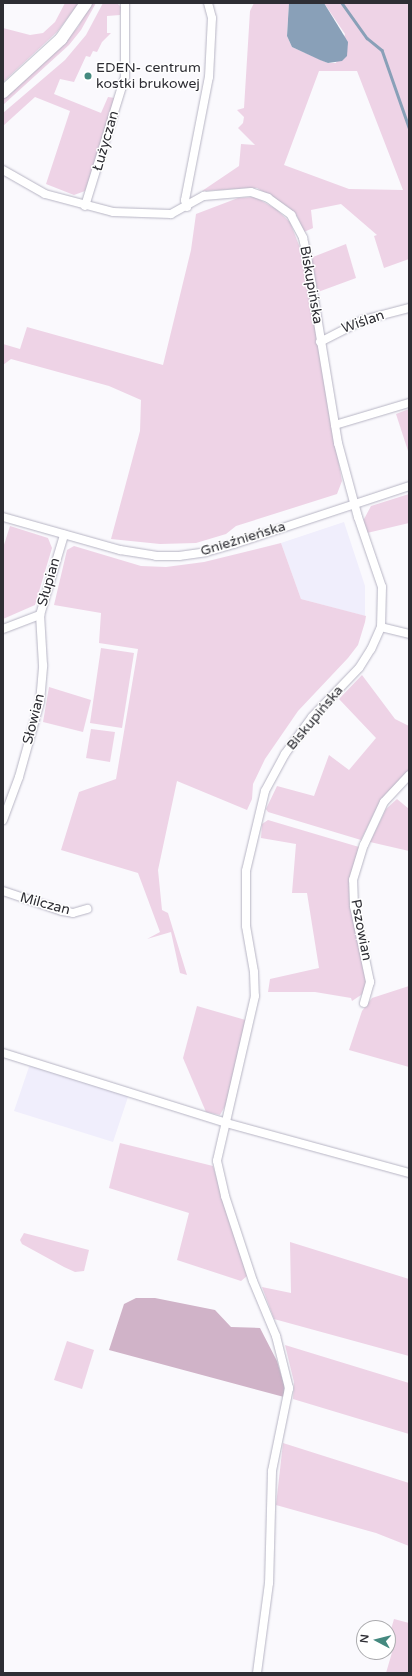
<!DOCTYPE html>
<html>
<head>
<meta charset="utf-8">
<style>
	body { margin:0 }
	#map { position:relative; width:412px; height:1676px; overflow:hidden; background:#faf9fd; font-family:"Varela Round",sans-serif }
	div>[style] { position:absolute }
	.built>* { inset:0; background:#f0eefc }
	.green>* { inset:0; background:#eed3e6 }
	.forest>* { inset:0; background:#d0b3c8 }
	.water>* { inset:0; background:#89a0b8 }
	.stream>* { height:2.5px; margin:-1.25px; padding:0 1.25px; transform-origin:1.25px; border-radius:1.25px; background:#89a0b8 }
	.roads { filter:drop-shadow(0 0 1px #b7b5c4) drop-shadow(0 0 1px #b7b5c4) }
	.minor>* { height:8px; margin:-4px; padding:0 4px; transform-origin:4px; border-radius:4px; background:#fff }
	.secondary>* { height:12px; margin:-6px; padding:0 6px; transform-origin:6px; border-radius:6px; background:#fff }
	.dots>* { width:11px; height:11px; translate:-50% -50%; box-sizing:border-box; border:2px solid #fff; border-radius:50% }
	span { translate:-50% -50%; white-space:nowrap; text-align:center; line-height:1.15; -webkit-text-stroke:3px #fff; paint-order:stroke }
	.poi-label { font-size:14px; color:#2e2e34 }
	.left { translate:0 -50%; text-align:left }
	.street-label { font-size:14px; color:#2e2e34 }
	.frame { position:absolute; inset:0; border:4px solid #2e2e34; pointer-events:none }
	.north { position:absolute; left:356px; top:1620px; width:40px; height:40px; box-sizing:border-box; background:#fff; border:1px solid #ababae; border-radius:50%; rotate:277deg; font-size:11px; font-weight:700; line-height:16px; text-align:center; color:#2e2e34 }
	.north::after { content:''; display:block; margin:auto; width:14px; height:18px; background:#44897f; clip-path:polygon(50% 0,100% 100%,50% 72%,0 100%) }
</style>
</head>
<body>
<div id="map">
	<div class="built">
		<i style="clip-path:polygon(344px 522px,365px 586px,365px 616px,301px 599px,281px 543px)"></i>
		<i style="clip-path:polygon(30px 1064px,129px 1094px,113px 1142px,14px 1111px)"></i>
	</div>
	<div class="green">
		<i style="clip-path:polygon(65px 3px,79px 3px,57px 32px,3px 82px,3px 28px,30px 35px,43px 33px,55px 22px)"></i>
		<i style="clip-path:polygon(91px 3px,96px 3px,81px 30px,69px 45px,3px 105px,3px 99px,64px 43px,78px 27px)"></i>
		<i style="clip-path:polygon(103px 3px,117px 3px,121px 7px,120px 15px,107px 16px,107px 33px,111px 33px,102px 42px,97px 52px,93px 51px,90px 57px,86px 56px,74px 82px,60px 79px,54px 94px,101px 113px,108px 97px,115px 98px,101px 149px,85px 191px,74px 195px,46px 184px,70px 111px,35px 97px,3px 126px,3px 113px,65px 60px,86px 35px)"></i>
		<i style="clip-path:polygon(evenodd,254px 3px,289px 3px,287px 36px,292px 47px,328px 63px,336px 63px,345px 34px,324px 3px,409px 3px,409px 259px,384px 268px,374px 236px,377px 235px,341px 204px,311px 210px,313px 228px,304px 232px,297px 216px,288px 207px,257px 188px,202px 191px,239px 166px,241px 144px,255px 145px,238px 128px,243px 123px,244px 117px,237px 110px,244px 108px,250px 11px,254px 3px,319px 71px,357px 71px,403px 190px,349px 189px,284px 165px,319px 71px)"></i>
		<i style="clip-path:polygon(255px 197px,276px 209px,290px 222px,302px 253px,342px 481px,337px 494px,236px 526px,226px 534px,196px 543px,160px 544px,111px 539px,140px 431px,141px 400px,109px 386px,11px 359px,3px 365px,3px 344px,20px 349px,27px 327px,163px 365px,191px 250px,196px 214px,238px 198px)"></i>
		<i style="clip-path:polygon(346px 244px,356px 278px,318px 292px,311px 264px,313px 257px)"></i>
		<i style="clip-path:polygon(409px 409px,409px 454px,396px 414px)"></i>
		<i style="clip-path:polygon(409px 494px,409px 523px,367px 533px,363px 521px,371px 506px)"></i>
		<i style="clip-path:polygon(10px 526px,48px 538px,52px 548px,35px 605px,3px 619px,3px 548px)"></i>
		<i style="clip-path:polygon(281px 543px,301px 599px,366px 616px,365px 622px,358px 645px,348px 658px,298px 711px,265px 759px,253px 784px,252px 799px,247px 810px,177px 781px,158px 870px,162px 910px,168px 913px,187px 975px,180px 973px,171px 932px,147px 939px,160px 932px,138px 873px,61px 850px,79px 792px,116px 779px,138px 649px,99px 643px,101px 613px,54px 605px,67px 550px,74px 546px,141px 566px,166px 567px,204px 562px)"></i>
		<i style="clip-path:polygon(101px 648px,134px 653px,122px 728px,90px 723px)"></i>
		<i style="clip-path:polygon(362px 675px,395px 719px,409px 726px,409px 770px,379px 803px,361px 840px,268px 812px,266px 809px,277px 786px,314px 796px,329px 755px,349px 770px,376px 738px,339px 699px)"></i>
		<i style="clip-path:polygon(49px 687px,91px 700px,83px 732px,43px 722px)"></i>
		<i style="clip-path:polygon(91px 729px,115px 732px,110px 762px,86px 758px)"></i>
		<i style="clip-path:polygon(397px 799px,409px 809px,409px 851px,370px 842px,386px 809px)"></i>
		<i style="clip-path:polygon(268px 820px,359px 847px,350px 879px,367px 981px,364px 993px,352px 1001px,351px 998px,315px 992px,268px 992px,270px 979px,319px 968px,307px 893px,292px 893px,296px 844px,261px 838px,262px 824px)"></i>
		<i style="clip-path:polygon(409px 986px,409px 1067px,349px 1050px,362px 1011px,372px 998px)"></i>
		<i style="clip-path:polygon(197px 1006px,249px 1021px,228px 1101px,220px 1115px,206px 1112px,183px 1058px)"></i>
		<i style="clip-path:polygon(120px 1143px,213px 1166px,247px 1276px,241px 1281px,177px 1260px,189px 1213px,109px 1188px)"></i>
		<i style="clip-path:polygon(24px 1233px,89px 1250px,84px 1271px,75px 1272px,64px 1267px,22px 1244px,20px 1240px)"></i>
		<i style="clip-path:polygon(290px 1242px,409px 1279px,409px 1356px,274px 1319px,262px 1287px,291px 1293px)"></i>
		<i style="clip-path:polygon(67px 1341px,94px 1350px,82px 1389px,54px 1380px)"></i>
		<i style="clip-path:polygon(285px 1345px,409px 1383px,409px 1434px,293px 1399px,294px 1382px)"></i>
		<i style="clip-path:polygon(283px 1443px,409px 1483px,409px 1546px,376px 1533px,276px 1505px)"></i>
		<i style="clip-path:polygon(394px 1619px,409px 1623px,409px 1673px,386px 1673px,393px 1649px,388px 1647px,388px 1640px)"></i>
	</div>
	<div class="forest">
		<i style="clip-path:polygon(136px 1298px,155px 1298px,215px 1310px,231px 1327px,260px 1328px,277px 1361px,284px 1384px,284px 1397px,109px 1350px,124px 1304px)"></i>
	</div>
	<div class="water">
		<i style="clip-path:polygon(289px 3px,324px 3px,348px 42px,347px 56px,342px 61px,328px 63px,320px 60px,292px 47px,287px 36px)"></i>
	</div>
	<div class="stream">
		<i style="left:342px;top:3px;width:43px;rotate:54.5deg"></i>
		<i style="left:367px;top:38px;width:19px;rotate:39deg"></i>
		<i style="left:382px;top:50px;width:82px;rotate:70.7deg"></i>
	</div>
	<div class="roads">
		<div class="minor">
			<i style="left:3px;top:170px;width:48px;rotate:29.7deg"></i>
			<i style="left:45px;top:194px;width:70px;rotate:14.8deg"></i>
			<i style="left:113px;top:212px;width:58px;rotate:2deg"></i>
			<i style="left:171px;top:214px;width:38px;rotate:-29deg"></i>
			<i style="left:204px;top:196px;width:47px;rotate:-4.9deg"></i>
			<i style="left:251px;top:192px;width:18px;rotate:19deg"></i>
			<i style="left:268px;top:198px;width:29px;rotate:36deg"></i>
			<i style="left:291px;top:215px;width:26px;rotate:62deg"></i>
			<i style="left:303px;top:238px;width:18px;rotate:77deg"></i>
			<i style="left:307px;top:256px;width:190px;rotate:80.6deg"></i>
			<i style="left:338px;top:443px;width:77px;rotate:74.9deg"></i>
			<i style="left:358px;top:517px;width:74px;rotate:71.1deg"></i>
			<i style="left:382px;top:587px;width:40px;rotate:91.4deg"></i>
			<i style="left:381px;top:627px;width:24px;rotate:114deg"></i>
			<i style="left:371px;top:649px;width:22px;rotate:122deg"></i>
			<i style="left:359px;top:668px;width:68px;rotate:133.8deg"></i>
			<i style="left:312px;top:717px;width:46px;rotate:126.1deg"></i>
			<i style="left:285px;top:754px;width:42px;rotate:118.4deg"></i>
			<i style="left:265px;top:791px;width:82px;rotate:103.4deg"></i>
			<i style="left:246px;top:871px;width:55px;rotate:90deg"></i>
			<i style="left:246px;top:926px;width:47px;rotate:80.1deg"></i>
			<i style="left:254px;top:972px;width:24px;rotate:88deg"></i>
			<i style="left:255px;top:996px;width:169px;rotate:103deg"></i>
			<i style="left:217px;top:1161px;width:36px;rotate:77deg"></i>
			<i style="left:225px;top:1196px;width:89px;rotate:71.8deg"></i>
			<i style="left:253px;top:1281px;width:60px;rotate:67.3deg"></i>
			<i style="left:276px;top:1336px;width:54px;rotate:76deg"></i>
			<i style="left:289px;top:1388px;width:85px;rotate:101.6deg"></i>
			<i style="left:272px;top:1471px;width:112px;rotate:91.5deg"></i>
			<i style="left:269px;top:1583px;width:91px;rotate:97.6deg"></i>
			<i style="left:85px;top:206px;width:135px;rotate:-72.8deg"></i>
			<i style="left:125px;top:77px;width:74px;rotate:-90deg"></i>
			<i style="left:187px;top:207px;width:7px;rotate:-106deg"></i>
			<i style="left:185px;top:200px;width:125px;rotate:-79deg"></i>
			<i style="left:209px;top:77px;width:59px;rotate:-87.1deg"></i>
			<i style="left:212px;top:18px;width:16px;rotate:-105deg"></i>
			<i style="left:320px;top:342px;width:48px;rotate:-27.1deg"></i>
			<i style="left:363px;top:320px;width:48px;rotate:-14.6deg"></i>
			<i style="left:335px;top:425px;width:77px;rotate:-16.6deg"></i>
			<i style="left:3px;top:517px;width:122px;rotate:15.8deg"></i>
			<i style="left:120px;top:550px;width:36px;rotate:9deg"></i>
			<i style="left:156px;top:556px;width:23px"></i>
			<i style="left:179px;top:556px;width:27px;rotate:-8deg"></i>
			<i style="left:206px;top:552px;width:29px;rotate:-16deg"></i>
			<i style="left:234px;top:544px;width:184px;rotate:-18.3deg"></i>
			<i style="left:381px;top:627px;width:29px;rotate:14deg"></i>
			<i style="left:3px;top:629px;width:40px;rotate:-21deg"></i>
			<i style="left:3px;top:820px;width:46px;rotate:-69.6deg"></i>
			<i style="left:19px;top:777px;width:78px;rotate:-74.4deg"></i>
			<i style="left:40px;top:702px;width:37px;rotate:-85deg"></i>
			<i style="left:43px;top:665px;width:50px;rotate:-93.4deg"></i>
			<i style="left:40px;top:615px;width:84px;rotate:-73.3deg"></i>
			<i style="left:3px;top:891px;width:62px;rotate:18.7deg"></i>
			<i style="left:62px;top:911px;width:11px;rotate:10deg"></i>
			<i style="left:73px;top:913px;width:15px;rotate:-16deg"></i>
			<i style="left:364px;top:1003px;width:22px;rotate:-74deg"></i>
			<i style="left:370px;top:982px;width:78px;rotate:-101.9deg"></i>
			<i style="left:354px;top:906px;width:26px;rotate:-92deg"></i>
			<i style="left:353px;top:880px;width:37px;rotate:-73deg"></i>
			<i style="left:364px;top:845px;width:47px;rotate:-65.1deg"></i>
			<i style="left:384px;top:802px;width:37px;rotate:-47deg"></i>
			<i style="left:3px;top:1053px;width:234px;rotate:17.4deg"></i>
			<i style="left:226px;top:1123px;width:190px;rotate:15.3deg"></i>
		</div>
		<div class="secondary">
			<i style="left:3px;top:92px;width:79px;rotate:-42.4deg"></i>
			<i style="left:61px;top:39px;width:44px;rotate:-55.2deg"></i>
		</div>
	</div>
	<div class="dots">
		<i style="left:88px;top:76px;background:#44897f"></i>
	</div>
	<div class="poi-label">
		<span class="left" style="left:96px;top:76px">EDEN- centrum<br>kostki brukowej</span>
	</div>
	<div class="street-label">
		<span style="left:106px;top:141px;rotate:-74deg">Łużyczan</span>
		<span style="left:311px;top:285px;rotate:80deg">Biskupińska</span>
		<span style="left:363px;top:322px;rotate:-19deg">Wiślan</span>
		<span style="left:243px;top:539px;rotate:-17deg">Gnieźnieńska</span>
		<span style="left:49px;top:582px;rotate:-74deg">Słupian</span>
		<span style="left:315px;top:718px;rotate:-50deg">Biskupińska</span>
		<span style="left:34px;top:719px;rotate:-76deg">Słowian</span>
		<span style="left:45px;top:904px;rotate:15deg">Milczan</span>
		<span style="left:361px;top:930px;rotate:79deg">Pszowian</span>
	</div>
	<div class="frame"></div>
	<div class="north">N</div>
</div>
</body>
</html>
